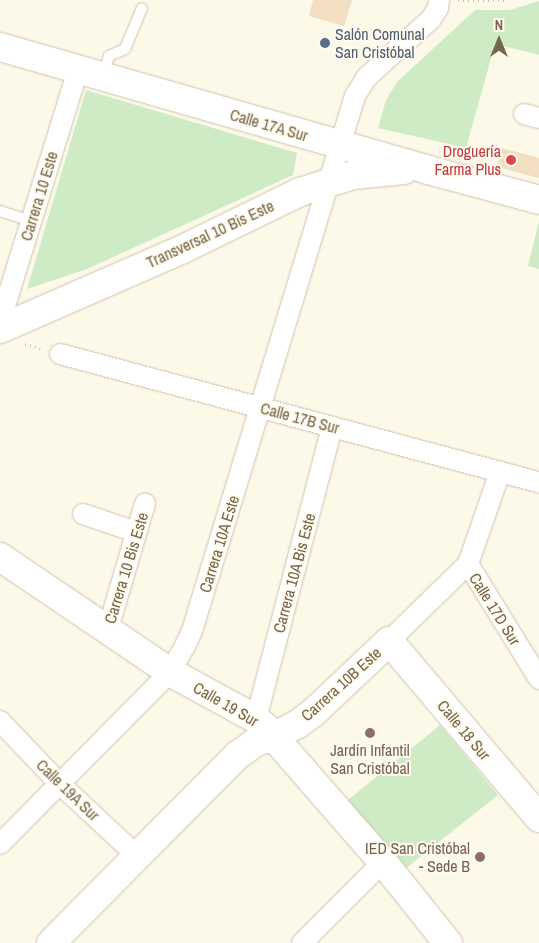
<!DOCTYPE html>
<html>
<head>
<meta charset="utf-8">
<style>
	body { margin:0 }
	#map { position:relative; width:539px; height:943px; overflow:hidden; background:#fdf9e9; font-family:"Archivo Narrow",sans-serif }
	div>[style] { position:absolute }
	.green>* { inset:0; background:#ceebc6 }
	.building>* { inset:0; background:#f2dec0 }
	.path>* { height:3px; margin-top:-1.5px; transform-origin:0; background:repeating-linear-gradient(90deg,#d8c1a3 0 1px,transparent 0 5px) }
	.roads { filter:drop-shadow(0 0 1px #cfc3ae) drop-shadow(0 0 1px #cfc3ae) }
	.lane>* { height:10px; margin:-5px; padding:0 5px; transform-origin:5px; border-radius:5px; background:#fff }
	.street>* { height:20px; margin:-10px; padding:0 10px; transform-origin:10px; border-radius:10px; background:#fff }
	.secondary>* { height:28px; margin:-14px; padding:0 14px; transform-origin:14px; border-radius:14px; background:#fff }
	.dots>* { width:14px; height:14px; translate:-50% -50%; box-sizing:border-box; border:2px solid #fffcef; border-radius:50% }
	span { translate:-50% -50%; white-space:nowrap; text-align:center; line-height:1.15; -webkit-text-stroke:4px #fffcef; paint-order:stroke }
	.service-label { font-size:16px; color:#4e5e75 }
	.left { translate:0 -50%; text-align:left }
	.street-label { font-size:16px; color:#77644c }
	.health-label { font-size:16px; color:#be3a42 }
	.right { translate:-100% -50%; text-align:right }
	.education-label { font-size:16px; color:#785e54 }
	.north { position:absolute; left:474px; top:15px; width:50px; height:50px; -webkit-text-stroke:4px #fffcef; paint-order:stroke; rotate:0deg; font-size:14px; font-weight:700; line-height:20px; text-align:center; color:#77644c }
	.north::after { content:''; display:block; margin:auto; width:18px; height:22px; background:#77644c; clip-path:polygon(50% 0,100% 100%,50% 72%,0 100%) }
</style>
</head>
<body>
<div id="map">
	<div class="green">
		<i style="clip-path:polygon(539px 1px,539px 55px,495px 44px,466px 148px,378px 128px,386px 100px,397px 82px,475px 10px,510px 10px)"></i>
		<i style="clip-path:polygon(86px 90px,297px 153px,293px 175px,87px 269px,27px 289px)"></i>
		<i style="clip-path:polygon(539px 221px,539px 269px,528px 266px)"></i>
		<i style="clip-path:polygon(440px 725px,498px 795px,405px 869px,348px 800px)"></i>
	</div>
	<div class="building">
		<i style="clip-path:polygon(313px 0,352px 0,344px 26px,309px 16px)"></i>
		<i style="clip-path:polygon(502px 148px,539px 158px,539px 178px,497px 167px)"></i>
	</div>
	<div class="path">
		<i style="left:458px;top:0;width:47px"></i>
		<i style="left:25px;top:344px;width:19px;rotate:16deg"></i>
	</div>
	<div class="roads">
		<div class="lane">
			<i style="left:103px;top:76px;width:21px;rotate:-73deg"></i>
			<i style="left:109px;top:56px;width:17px;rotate:-24deg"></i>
			<i style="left:125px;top:49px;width:44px;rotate:-67.5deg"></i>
			<i style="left:0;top:211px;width:33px;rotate:18deg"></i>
		</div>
		<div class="street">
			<i style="left:524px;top:114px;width:16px;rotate:15deg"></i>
			<i style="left:0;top:322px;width:264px;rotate:-72.8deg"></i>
			<i style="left:60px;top:354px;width:496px;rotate:15deg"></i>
			<i style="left:83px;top:514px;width:56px;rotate:18.8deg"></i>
			<i style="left:468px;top:564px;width:135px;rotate:58.3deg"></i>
			<i style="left:107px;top:632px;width:134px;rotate:-73.5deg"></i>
			<i style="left:389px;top:641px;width:110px;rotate:-44.3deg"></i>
			<i style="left:468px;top:564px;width:97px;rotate:-70.8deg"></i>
			<i style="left:256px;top:719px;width:302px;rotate:-75.4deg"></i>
			<i style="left:0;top:721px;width:86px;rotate:46.4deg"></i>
			<i style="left:59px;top:783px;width:108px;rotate:43.1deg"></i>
			<i style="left:0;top:844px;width:242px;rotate:-45.3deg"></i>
			<i style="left:170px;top:672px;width:30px;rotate:-60deg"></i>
			<i style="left:185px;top:646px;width:17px;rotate:-65deg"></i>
			<i style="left:192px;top:631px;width:559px;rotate:-73.06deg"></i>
			<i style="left:355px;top:96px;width:22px;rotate:-58deg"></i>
			<i style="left:367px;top:77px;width:86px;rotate:-42.2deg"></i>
			<i style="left:431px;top:19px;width:13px;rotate:-58deg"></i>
			<i style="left:438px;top:8px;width:8px;rotate:-83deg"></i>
			<i style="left:302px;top:943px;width:115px;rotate:-45deg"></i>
		</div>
		<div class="secondary">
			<i style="left:0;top:47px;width:445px;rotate:16deg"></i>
			<i style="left:428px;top:170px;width:115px;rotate:15.1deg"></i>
			<i style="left:0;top:329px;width:202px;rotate:-23.6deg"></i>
			<i style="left:185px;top:248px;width:128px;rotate:-26deg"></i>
			<i style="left:300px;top:192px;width:56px;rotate:-17.8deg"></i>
			<i style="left:353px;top:175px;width:51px;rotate:-5.6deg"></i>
			<i style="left:0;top:557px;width:205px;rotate:34.1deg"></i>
			<i style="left:170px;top:672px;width:98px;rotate:28.7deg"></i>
			<i style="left:256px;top:719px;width:13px;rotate:42deg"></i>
			<i style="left:266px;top:728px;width:178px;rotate:48.9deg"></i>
			<i style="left:383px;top:862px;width:104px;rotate:51.3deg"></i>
			<i style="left:51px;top:943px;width:265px;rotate:-45.2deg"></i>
			<i style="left:238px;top:755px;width:22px;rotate:-36deg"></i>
			<i style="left:256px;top:742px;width:20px;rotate:-18deg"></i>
			<i style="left:275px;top:736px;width:26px;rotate:-28deg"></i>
			<i style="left:298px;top:724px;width:20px;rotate:-37deg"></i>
			<i style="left:314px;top:712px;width:103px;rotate:-43.4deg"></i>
			<i style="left:389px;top:641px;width:232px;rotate:49.7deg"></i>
		</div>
	</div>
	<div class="dots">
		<i style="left:325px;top:43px;background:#5c6f8a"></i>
		<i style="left:511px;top:160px;background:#e0444e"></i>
		<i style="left:370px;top:733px;background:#8d6e63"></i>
		<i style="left:480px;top:857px;background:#8d6e63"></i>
	</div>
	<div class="service-label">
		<span class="left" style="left:335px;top:43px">Salón Comunal<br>San Cristóbal</span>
	</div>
	<div class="street-label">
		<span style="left:269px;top:125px;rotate:16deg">Calle 17A Sur</span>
		<span style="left:39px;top:196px;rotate:-73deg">Carrera 10 Este</span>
		<span style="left:210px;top:234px;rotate:-25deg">Transversal 10 Bis Este</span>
		<span style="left:300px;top:418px;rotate:15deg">Calle 17B Sur</span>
		<span style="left:219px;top:544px;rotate:-73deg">Carrera 10A Este</span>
		<span style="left:126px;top:568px;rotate:-73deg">Carrera 10 Bis Este</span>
		<span style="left:294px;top:573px;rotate:-75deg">Carrera 10A Bis Este</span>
		<span style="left:495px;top:609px;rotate:58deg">Calle 17D Sur</span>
		<span style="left:341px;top:684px;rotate:-42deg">Carrera 10B Este</span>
		<span style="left:226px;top:704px;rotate:30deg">Calle 19 Sur</span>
		<span style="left:464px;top:730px;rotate:50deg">Calle 18 Sur</span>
		<span style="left:68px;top:790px;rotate:44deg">Calle 19A Sur</span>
	</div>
	<div class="health-label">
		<span class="right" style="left:501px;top:160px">Droguería<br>Farma Plus</span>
	</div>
	<div class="education-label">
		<span style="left:370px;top:759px">Jardín Infantil<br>San Cristóbal</span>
		<span class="right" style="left:470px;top:857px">IED San Cristóbal<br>- Sede B</span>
	</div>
	<div class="north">N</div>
</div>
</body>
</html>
